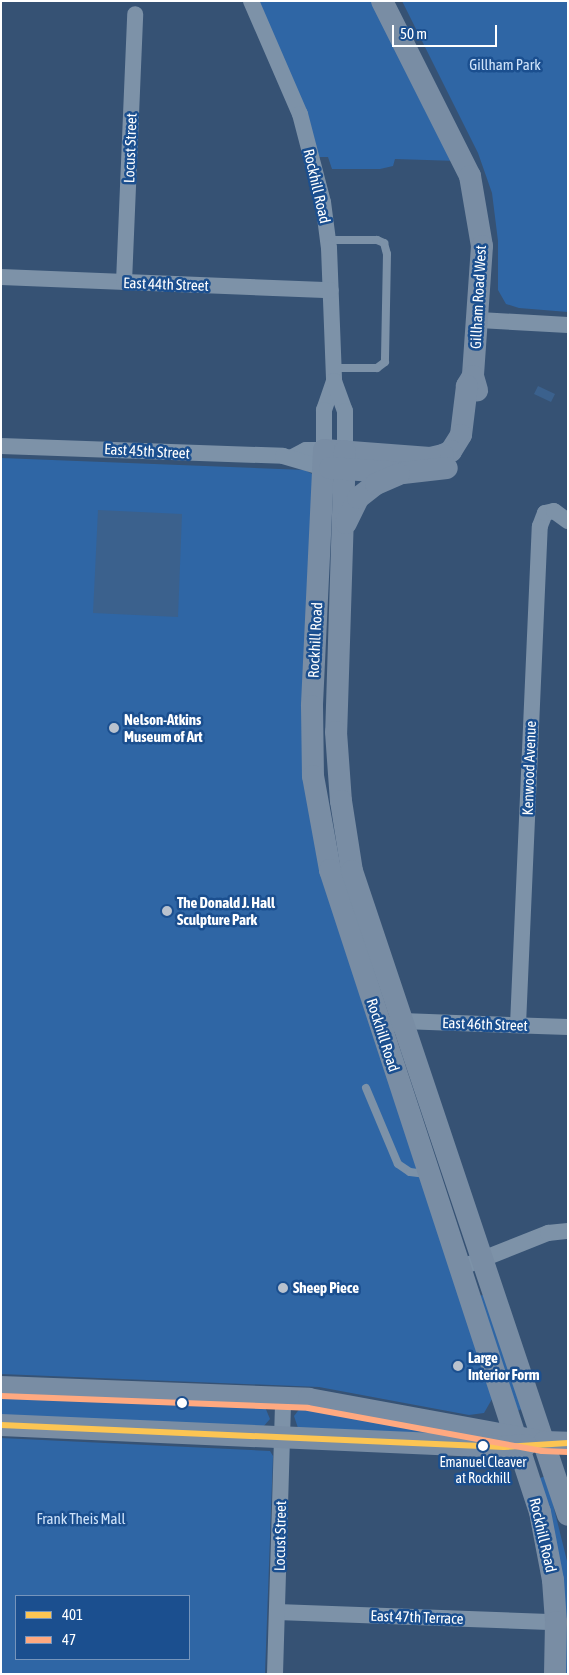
<!DOCTYPE html>
<html>
<head>
<meta charset="utf-8">
<style>
	body { margin:0 }
	#map { position:relative; width:569px; height:1675px; overflow:hidden; background:#365274; font-family:"Asap Condensed",sans-serif }
	div>[style] { position:absolute }
	.green>* { inset:0; background:#2f66a5 }
	.water>* { inset:0; background:#3b618d }
	.lane>* { height:8px; margin:-4px; padding:0 4px; transform-origin:4px; border-radius:4px; background:#7d92a8 }
	.street>* { height:16px; margin:-8px; padding:0 8px; transform-origin:8px; border-radius:8px; background:#7d92a8 }
	.secondary>* { height:22px; margin:-11px; padding:0 11px; transform-origin:11px; border-radius:11px; background:#798da4 }
	.bus-1>* { height:6px; margin:-3px; padding:0 3px; transform-origin:3px; border-radius:3px; background:#fcc553 }
	.bus-2>* { height:6px; margin:-3px; padding:0 3px; transform-origin:3px; border-radius:3px; background:#ffa980 }
	.dots>* { width:14px; height:14px; translate:-50% -50%; box-sizing:border-box; border:2px solid #1b4f8f; border-radius:50% }
	span { translate:-50% -50%; white-space:nowrap; text-align:center; line-height:1.15; -webkit-text-stroke:5px #1b4f8f; paint-order:stroke }
	.bus-label { font-size:14px; color:#fff }
	.park-label { font-size:15px; color:#cfe3fa }
	.street-label { font-size:15px; color:#fff }
	.poi-label { font-size:15px; color:#fff; font-weight:700 }
	.left { translate:0 -50%; text-align:left }
	.frame { position:absolute; inset:0; border:2px solid #fff; pointer-events:none }
	.legend { position:absolute; left:15px; top:1595px; width:175px; height:65px; box-sizing:border-box; background:#1b4f8f; border:1px solid #7695bc; margin:0; padding:6px 9px; list-style:none; font-size:15px; color:#fff }
	.legend li { display:flex; align-items:center; gap:10px; height:25px }
	.legend b { width:25px; border:1px solid #7695bc }
	.scale { position:absolute; left:392px; top:25px; width:105px; height:22px; box-sizing:border-box; border:2px solid #fff; border-top:0; padding-left:6px; font-size:15px; line-height:18px; white-space:nowrap; color:#fff; -webkit-text-stroke:4px #1b4f8f; paint-order:stroke }
</style>
</head>
<body>
<div id="map">
	<div class="green">
		<i style="clip-path:polygon(256px 1px,375px 1px,458px 161px,395px 159px,393px 166px,380px 169px,332px 169px,328px 157px,317px 157px)"></i>
		<i style="clip-path:polygon(402px 1px,568px 1px,568px 312px,519px 308px,506px 304px,498px 290px,498px 241px,492px 193px,478px 153px)"></i>
		<i style="clip-path:polygon(1px 458px,305px 470px,314px 475px,306px 759px,492px 1399px,484px 1413px,469px 1415px,319px 1387px,1px 1374px)"></i>
		<i style="clip-path:polygon(486px 1294px,524px 1408px,515px 1412px,476px 1297px)"></i>
		<i style="clip-path:polygon(1px 1394px,265px 1407px,270px 1419px,263px 1427px,1px 1418px)"></i>
		<i style="clip-path:polygon(301px 1407px,472px 1435px,298px 1428px,294px 1416px)"></i>
		<i style="clip-path:polygon(evenodd,1px 1438px,270px 1451px,273px 1456px,265px 1674px,1px 1674px,1px 1438px,16px 1596px,189px 1596px,189px 1659px,16px 1659px,16px 1596px)"></i>
		<i style="clip-path:polygon(546px 1476px,568px 1565px,568px 1674px,562px 1674px,537px 1479px)"></i>
	</div>
	<div class="water">
		<i style="clip-path:polygon(538px 386px,555px 394px,551px 402px,534px 394px)"></i>
		<i style="clip-path:polygon(98px 510px,182px 514px,178px 617px,93px 613px)"></i>
	</div>
	<div class="lane">
		<i style="left:328px;top:240px;width:49px"></i>
		<i style="left:377px;top:240px;width:8px;rotate:23deg"></i>
		<i style="left:384px;top:243px;width:11px;rotate:75deg"></i>
		<i style="left:387px;top:254px;width:108px;rotate:91.1deg"></i>
		<i style="left:385px;top:362px;width:10px;rotate:143deg"></i>
		<i style="left:377px;top:368px;width:44px;rotate:180deg"></i>
		<i style="left:366px;top:1088px;width:82px;rotate:67.2deg"></i>
		<i style="left:398px;top:1164px;width:14px;rotate:34deg"></i>
		<i style="left:410px;top:1172px;width:16px;rotate:7deg"></i>
	</div>
	<div class="street">
		<i style="left:251px;top:1px;width:123px;rotate:66.6deg"></i>
		<i style="left:300px;top:114px;width:91px;rotate:75.4deg"></i>
		<i style="left:323px;top:202px;width:46px;rotate:82.6deg"></i>
		<i style="left:329px;top:248px;width:133px;rotate:87.8deg"></i>
		<i style="left:334px;top:381px;width:31px;rotate:109deg"></i>
		<i style="left:324px;top:410px;width:40px;rotate:90deg"></i>
		<i style="left:324px;top:450px;width:18px;rotate:180deg"></i>
		<i style="left:306px;top:450px;width:16px;rotate:153deg"></i>
		<i style="left:1px;top:277px;width:330px;rotate:2.3deg"></i>
		<i style="left:124px;top:282px;width:268px;rotate:-87.6deg"></i>
		<i style="left:479px;top:320px;width:89px;rotate:3.2deg"></i>
		<i style="left:334px;top:381px;width:32px;rotate:70deg"></i>
		<i style="left:345px;top:411px;width:40px;rotate:90deg"></i>
		<i style="left:1px;top:446px;width:282px;rotate:2deg"></i>
		<i style="left:283px;top:456px;width:43px;rotate:16.3deg"></i>
		<i style="left:393px;top:1024px;width:9px;rotate:-18deg"></i>
		<i style="left:402px;top:1021px;width:166px;rotate:2.1deg"></i>
		<i style="left:518px;top:1025px;width:499px;rotate:-87.5deg"></i>
		<i style="left:540px;top:526px;width:14px;rotate:-69deg"></i>
		<i style="left:545px;top:513px;width:9px;rotate:-13deg"></i>
		<i style="left:554px;top:511px;width:17px;rotate:36deg"></i>
		<i style="left:460px;top:1268px;width:95px;rotate:-21.7deg"></i>
		<i style="left:548px;top:1233px;width:20px;rotate:-6deg"></i>
		<i style="left:277px;top:1612px;width:279px;rotate:2.1deg"></i>
		<i style="left:275px;top:1674px;width:276px;rotate:-88.3deg"></i>
	</div>
	<div class="secondary">
		<i style="left:382px;top:1px;width:196px;rotate:63.3deg"></i>
		<i style="left:470px;top:176px;width:71px;rotate:80.3deg"></i>
		<i style="left:482px;top:246px;width:130px;rotate:94deg"></i>
		<i style="left:473px;top:376px;width:15px;rotate:74deg"></i>
		<i style="left:473px;top:376px;width:12px;rotate:121deg"></i>
		<i style="left:467px;top:386px;width:49px;rotate:97deg"></i>
		<i style="left:461px;top:435px;width:19px;rotate:122deg"></i>
		<i style="left:451px;top:451px;width:9px;rotate:153deg"></i>
		<i style="left:443px;top:455px;width:13px;rotate:167deg"></i>
		<i style="left:430px;top:458px;width:106px;rotate:-175.7deg"></i>
		<i style="left:324px;top:450px;width:256px;rotate:92.7deg"></i>
		<i style="left:312px;top:706px;width:70px;rotate:89.2deg"></i>
		<i style="left:313px;top:776px;width:96px;rotate:79.7deg"></i>
		<i style="left:330px;top:870px;width:675px;rotate:71.89deg"></i>
		<i style="left:540px;top:1512px;width:69px;rotate:79.2deg"></i>
		<i style="left:553px;top:1580px;width:42px;rotate:85.9deg"></i>
		<i style="left:556px;top:1622px;width:52px;rotate:91.1deg"></i>
		<i style="left:345px;top:451px;width:281px;rotate:91.8deg"></i>
		<i style="left:336px;top:732px;width:69px;rotate:85.9deg"></i>
		<i style="left:341px;top:801px;width:71px;rotate:81.1deg"></i>
		<i style="left:352px;top:871px;width:679px;rotate:71.46deg"></i>
		<i style="left:330px;top:468px;width:73px;rotate:3.9deg"></i>
		<i style="left:403px;top:473px;width:44px;rotate:-6.5deg"></i>
		<i style="left:346px;top:523px;width:28px;rotate:-64deg"></i>
		<i style="left:358px;top:498px;width:23px;rotate:-38deg"></i>
		<i style="left:376px;top:484px;width:25px;rotate:-23deg"></i>
		<i style="left:1px;top:1387px;width:308px;rotate:2.2deg"></i>
		<i style="left:309px;top:1399px;width:239px;rotate:10.4deg"></i>
		<i style="left:544px;top:1442px;width:24px;rotate:2deg"></i>
		<i style="left:1px;top:1425px;width:503px;rotate:2.5deg"></i>
		<i style="left:504px;top:1447px;width:22px;rotate:-5deg"></i>
	</div>
	<div class="bus-1">
		<i style="left:1px;top:1425px;width:503px;rotate:2.5deg"></i>
		<i style="left:504px;top:1447px;width:64px;rotate:-3.6deg"></i>
	</div>
	<div class="bus-2">
		<i style="left:1px;top:1396px;width:307px;rotate:2.2deg"></i>
		<i style="left:308px;top:1408px;width:238px;rotate:10.4deg"></i>
		<i style="left:542px;top:1451px;width:26px;rotate:2deg"></i>
	</div>
	<div class="dots">
		<i style="left:114px;top:728px;background:#b9c2ce"></i>
		<i style="left:167px;top:911px;background:#b9c2ce"></i>
		<i style="left:283px;top:1288px;background:#b9c2ce"></i>
		<i style="left:458px;top:1366px;background:#b9c2ce"></i>
		<i style="left:182px;top:1403px;background:#fff"></i>
		<i style="left:483px;top:1446px;background:#fff"></i>
	</div>
	<div class="bus-label">
		<span style="left:483px;top:1470px">Emanuel Cleaver<br>at Rockhill</span>
	</div>
	<div class="park-label">
		<span style="left:505px;top:65px">Gillham Park</span>
		<span style="left:81px;top:1519px">Frank Theis Mall</span>
	</div>
	<div class="street-label">
		<span style="left:130px;top:148px;rotate:-88deg">Locust Street</span>
		<span style="left:317px;top:186px;rotate:77deg">Rockhill Road</span>
		<span style="left:166px;top:284px;rotate:2deg">East 44th Street</span>
		<span style="left:478px;top:297px;rotate:-87deg">Gillham Road West</span>
		<span style="left:147px;top:451px;rotate:3deg">East 45th Street</span>
		<span style="left:315px;top:640px;rotate:-87deg">Rockhill Road</span>
		<span style="left:529px;top:768px;rotate:-88deg">Kenwood Avenue</span>
		<span style="left:485px;top:1024px;rotate:2deg">East 46th Street</span>
		<span style="left:383px;top:1035px;rotate:72deg">Rockhill Road</span>
		<span style="left:543px;top:1535px;rotate:77deg">Rockhill Road</span>
		<span style="left:280px;top:1536px;rotate:-89deg">Locust Street</span>
		<span style="left:417px;top:1617px;rotate:2deg">East 47th Terrace</span>
	</div>
	<div class="poi-label">
		<span class="left" style="left:124px;top:728px">Nelson-Atkins<br>Museum of Art</span>
		<span class="left" style="left:177px;top:911px">The Donald J. Hall<br>Sculpture Park</span>
		<span class="left" style="left:293px;top:1288px">Sheep Piece</span>
		<span class="left" style="left:468px;top:1366px">Large<br>Interior Form</span>
	</div>
	<div class="frame"></div>
	<ul class="legend">
	<li><b style="height:6px;background:#fcc553"></b>401</li>
	<li><b style="height:6px;background:#ffa980"></b>47</li>
	</ul>
	<div class="scale">50 m</div>
</div>
</body>
</html>
